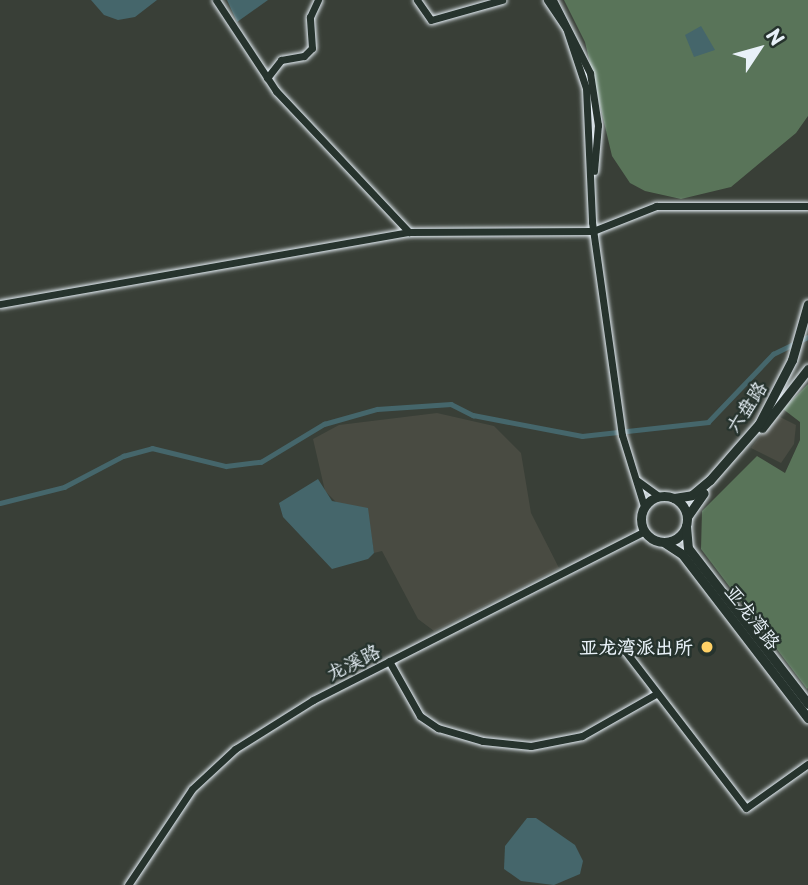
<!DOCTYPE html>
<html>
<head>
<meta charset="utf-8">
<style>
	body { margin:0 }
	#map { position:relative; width:808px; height:885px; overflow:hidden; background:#393f37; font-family:"Playpen Sans","LXGW WenKai TC",sans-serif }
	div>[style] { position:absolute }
	.built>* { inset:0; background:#494b42 }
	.green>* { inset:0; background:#597459 }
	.water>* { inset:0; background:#45666b }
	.canal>* { height:4.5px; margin:-2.25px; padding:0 2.25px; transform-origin:2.25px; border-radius:2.25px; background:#45666b }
	.roads { filter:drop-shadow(0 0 2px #e8f1f8) drop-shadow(0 0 2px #e8f1f8) }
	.minor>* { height:7px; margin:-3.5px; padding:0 3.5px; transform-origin:3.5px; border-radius:3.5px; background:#26332d }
	.major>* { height:9px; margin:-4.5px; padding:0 4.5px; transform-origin:4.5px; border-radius:4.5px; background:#26332d }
	.major>.ring { margin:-4.5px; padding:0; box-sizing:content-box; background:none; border:9px solid #26332d; border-radius:50% }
	.dots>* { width:19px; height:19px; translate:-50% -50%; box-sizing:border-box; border:4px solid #26332d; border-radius:50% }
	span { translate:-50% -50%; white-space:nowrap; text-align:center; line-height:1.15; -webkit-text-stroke:5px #26332d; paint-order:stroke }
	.street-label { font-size:19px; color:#e8f1f8 }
	.poi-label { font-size:19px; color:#e8f1f8; font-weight:700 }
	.right { translate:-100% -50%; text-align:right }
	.north { position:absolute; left:724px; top:14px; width:70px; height:70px; -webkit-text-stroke:5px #26332d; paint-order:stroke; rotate:54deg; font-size:19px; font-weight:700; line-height:28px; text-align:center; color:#e8f1f8 }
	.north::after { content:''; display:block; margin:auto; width:24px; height:32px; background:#e8f1f8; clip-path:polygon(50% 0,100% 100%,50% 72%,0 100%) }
</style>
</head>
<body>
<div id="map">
	<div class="built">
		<i style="clip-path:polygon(437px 413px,494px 426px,521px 453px,531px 513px,559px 568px,434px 631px,418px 619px,382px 551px,374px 553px,369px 522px,361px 507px,340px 506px,325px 491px,313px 439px,339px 425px)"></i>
		<i style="clip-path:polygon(776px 415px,796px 425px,794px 444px,781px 463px,751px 448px)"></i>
	</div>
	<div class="green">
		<i style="clip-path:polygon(564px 0,808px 0,808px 116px,796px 133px,731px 187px,681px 199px,645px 191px,630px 183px,612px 156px,585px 42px)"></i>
		<i style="clip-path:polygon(808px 384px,808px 688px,807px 689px,701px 549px,702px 511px,757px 456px,785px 473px,800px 440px,800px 422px,783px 409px)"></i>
	</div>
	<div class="water">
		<i style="clip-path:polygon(91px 0,157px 0,135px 17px,118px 20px,104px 15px)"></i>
		<i style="clip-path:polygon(227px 0,268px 0,237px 22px)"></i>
		<i style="clip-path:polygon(701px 26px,715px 50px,694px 57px,685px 35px)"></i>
		<i style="clip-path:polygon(318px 479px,332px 501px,368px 508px,374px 553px,368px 559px,332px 569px,283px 517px,279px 503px)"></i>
		<i style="clip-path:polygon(527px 818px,536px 818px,575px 845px,583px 861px,580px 874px,554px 885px,521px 881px,504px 869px,505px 846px)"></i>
	</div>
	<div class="canal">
		<i style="left:0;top:503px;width:66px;rotate:-14deg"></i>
		<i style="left:64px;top:487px;width:67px;rotate:-27.7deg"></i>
		<i style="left:123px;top:456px;width:30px;rotate:-15deg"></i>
		<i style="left:152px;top:448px;width:76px;rotate:13.7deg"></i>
		<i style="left:226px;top:466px;width:35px;rotate:-7deg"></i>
		<i style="left:261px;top:462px;width:74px;rotate:-31.1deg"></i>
		<i style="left:324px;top:424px;width:55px;rotate:-15.8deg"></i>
		<i style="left:377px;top:409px;width:74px;rotate:-3.9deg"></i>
		<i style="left:451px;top:404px;width:25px;rotate:27deg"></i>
		<i style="left:473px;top:415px;width:111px;rotate:10.9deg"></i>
		<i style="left:582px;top:436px;width:127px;rotate:-6.3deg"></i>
		<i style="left:708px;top:422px;width:94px;rotate:-46.3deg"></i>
		<i style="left:773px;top:354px;width:39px;rotate:-26deg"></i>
	</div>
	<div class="roads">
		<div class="minor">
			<i style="left:216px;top:0;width:109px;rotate:56.6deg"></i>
			<i style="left:276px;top:91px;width:194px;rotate:46.7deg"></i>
			<i style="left:409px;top:232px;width:184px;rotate:-0.3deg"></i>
			<i style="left:593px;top:231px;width:68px;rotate:-21.6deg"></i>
			<i style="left:656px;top:206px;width:152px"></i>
			<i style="left:417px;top:0;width:24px;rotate:55deg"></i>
			<i style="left:431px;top:20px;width:74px;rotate:-15.7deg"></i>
			<i style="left:547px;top:0;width:34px;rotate:56deg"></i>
			<i style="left:566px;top:28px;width:63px;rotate:71.6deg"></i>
			<i style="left:586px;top:88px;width:134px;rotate:87.4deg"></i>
			<i style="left:592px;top:222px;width:215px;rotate:82deg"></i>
			<i style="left:622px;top:435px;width:74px;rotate:72.8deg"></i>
			<i style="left:553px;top:0;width:82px;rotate:63.1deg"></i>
			<i style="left:590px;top:73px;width:53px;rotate:81.3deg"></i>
			<i style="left:598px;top:125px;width:46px;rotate:95deg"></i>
			<i style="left:267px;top:78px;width:23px;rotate:-52deg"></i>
			<i style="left:281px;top:60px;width:23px;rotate:-10deg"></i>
			<i style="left:304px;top:56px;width:11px;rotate:-45deg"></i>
			<i style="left:312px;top:48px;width:31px;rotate:-94deg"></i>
			<i style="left:310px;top:17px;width:19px;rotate:-65deg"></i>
			<i style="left:0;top:304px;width:415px;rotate:-10deg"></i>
			<i style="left:638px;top:481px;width:26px;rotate:36deg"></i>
			<i style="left:622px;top:647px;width:203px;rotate:52.4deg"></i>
			<i style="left:746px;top:808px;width:76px;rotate:-35.4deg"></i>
			<i style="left:389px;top:661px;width:63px;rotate:60.6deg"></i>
			<i style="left:420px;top:716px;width:22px;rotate:34deg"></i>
			<i style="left:438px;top:728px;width:47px;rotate:16.1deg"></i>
			<i style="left:483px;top:741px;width:48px;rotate:5.9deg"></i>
			<i style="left:531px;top:746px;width:52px;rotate:-11.1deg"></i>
			<i style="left:582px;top:736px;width:85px;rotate:-29.6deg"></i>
			<i style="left:128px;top:885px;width:115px;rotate:-56.3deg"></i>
			<i style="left:192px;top:789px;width:59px;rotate:-42.9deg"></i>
			<i style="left:235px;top:749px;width:92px;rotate:-32.1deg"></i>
			<i style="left:313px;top:700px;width:372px;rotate:-27deg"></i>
		</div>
		<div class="major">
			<i style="left:762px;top:428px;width:75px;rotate:-52.1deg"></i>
			<i class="ring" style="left:641px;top:496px;width:37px;height:37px"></i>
			<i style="left:674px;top:498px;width:18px;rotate:-9deg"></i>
			<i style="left:692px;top:495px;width:23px;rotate:-40deg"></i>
			<i style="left:710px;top:480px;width:74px;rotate:-48.8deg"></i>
			<i style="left:759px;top:424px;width:72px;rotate:-62.7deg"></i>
			<i style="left:792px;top:360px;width:58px;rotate:-74.1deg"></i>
			<i style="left:687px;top:517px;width:29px;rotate:-55deg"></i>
			<i style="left:686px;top:526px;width:22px;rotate:85deg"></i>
			<i style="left:688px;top:548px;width:197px;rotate:52.4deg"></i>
			<i style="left:665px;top:543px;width:20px;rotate:33deg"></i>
			<i style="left:682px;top:554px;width:207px;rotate:52.5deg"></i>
		</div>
	</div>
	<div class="dots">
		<i style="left:707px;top:647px;background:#ffd166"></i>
	</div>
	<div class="street-label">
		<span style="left:746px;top:407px;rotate:-57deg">六盘路</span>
		<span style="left:753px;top:617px;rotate:52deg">亚龙湾路</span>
		<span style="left:353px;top:662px;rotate:-27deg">龙溪路</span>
	</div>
	<div class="poi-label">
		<span class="right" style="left:693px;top:647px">亚龙湾派出所</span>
	</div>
	<div class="north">N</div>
</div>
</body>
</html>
